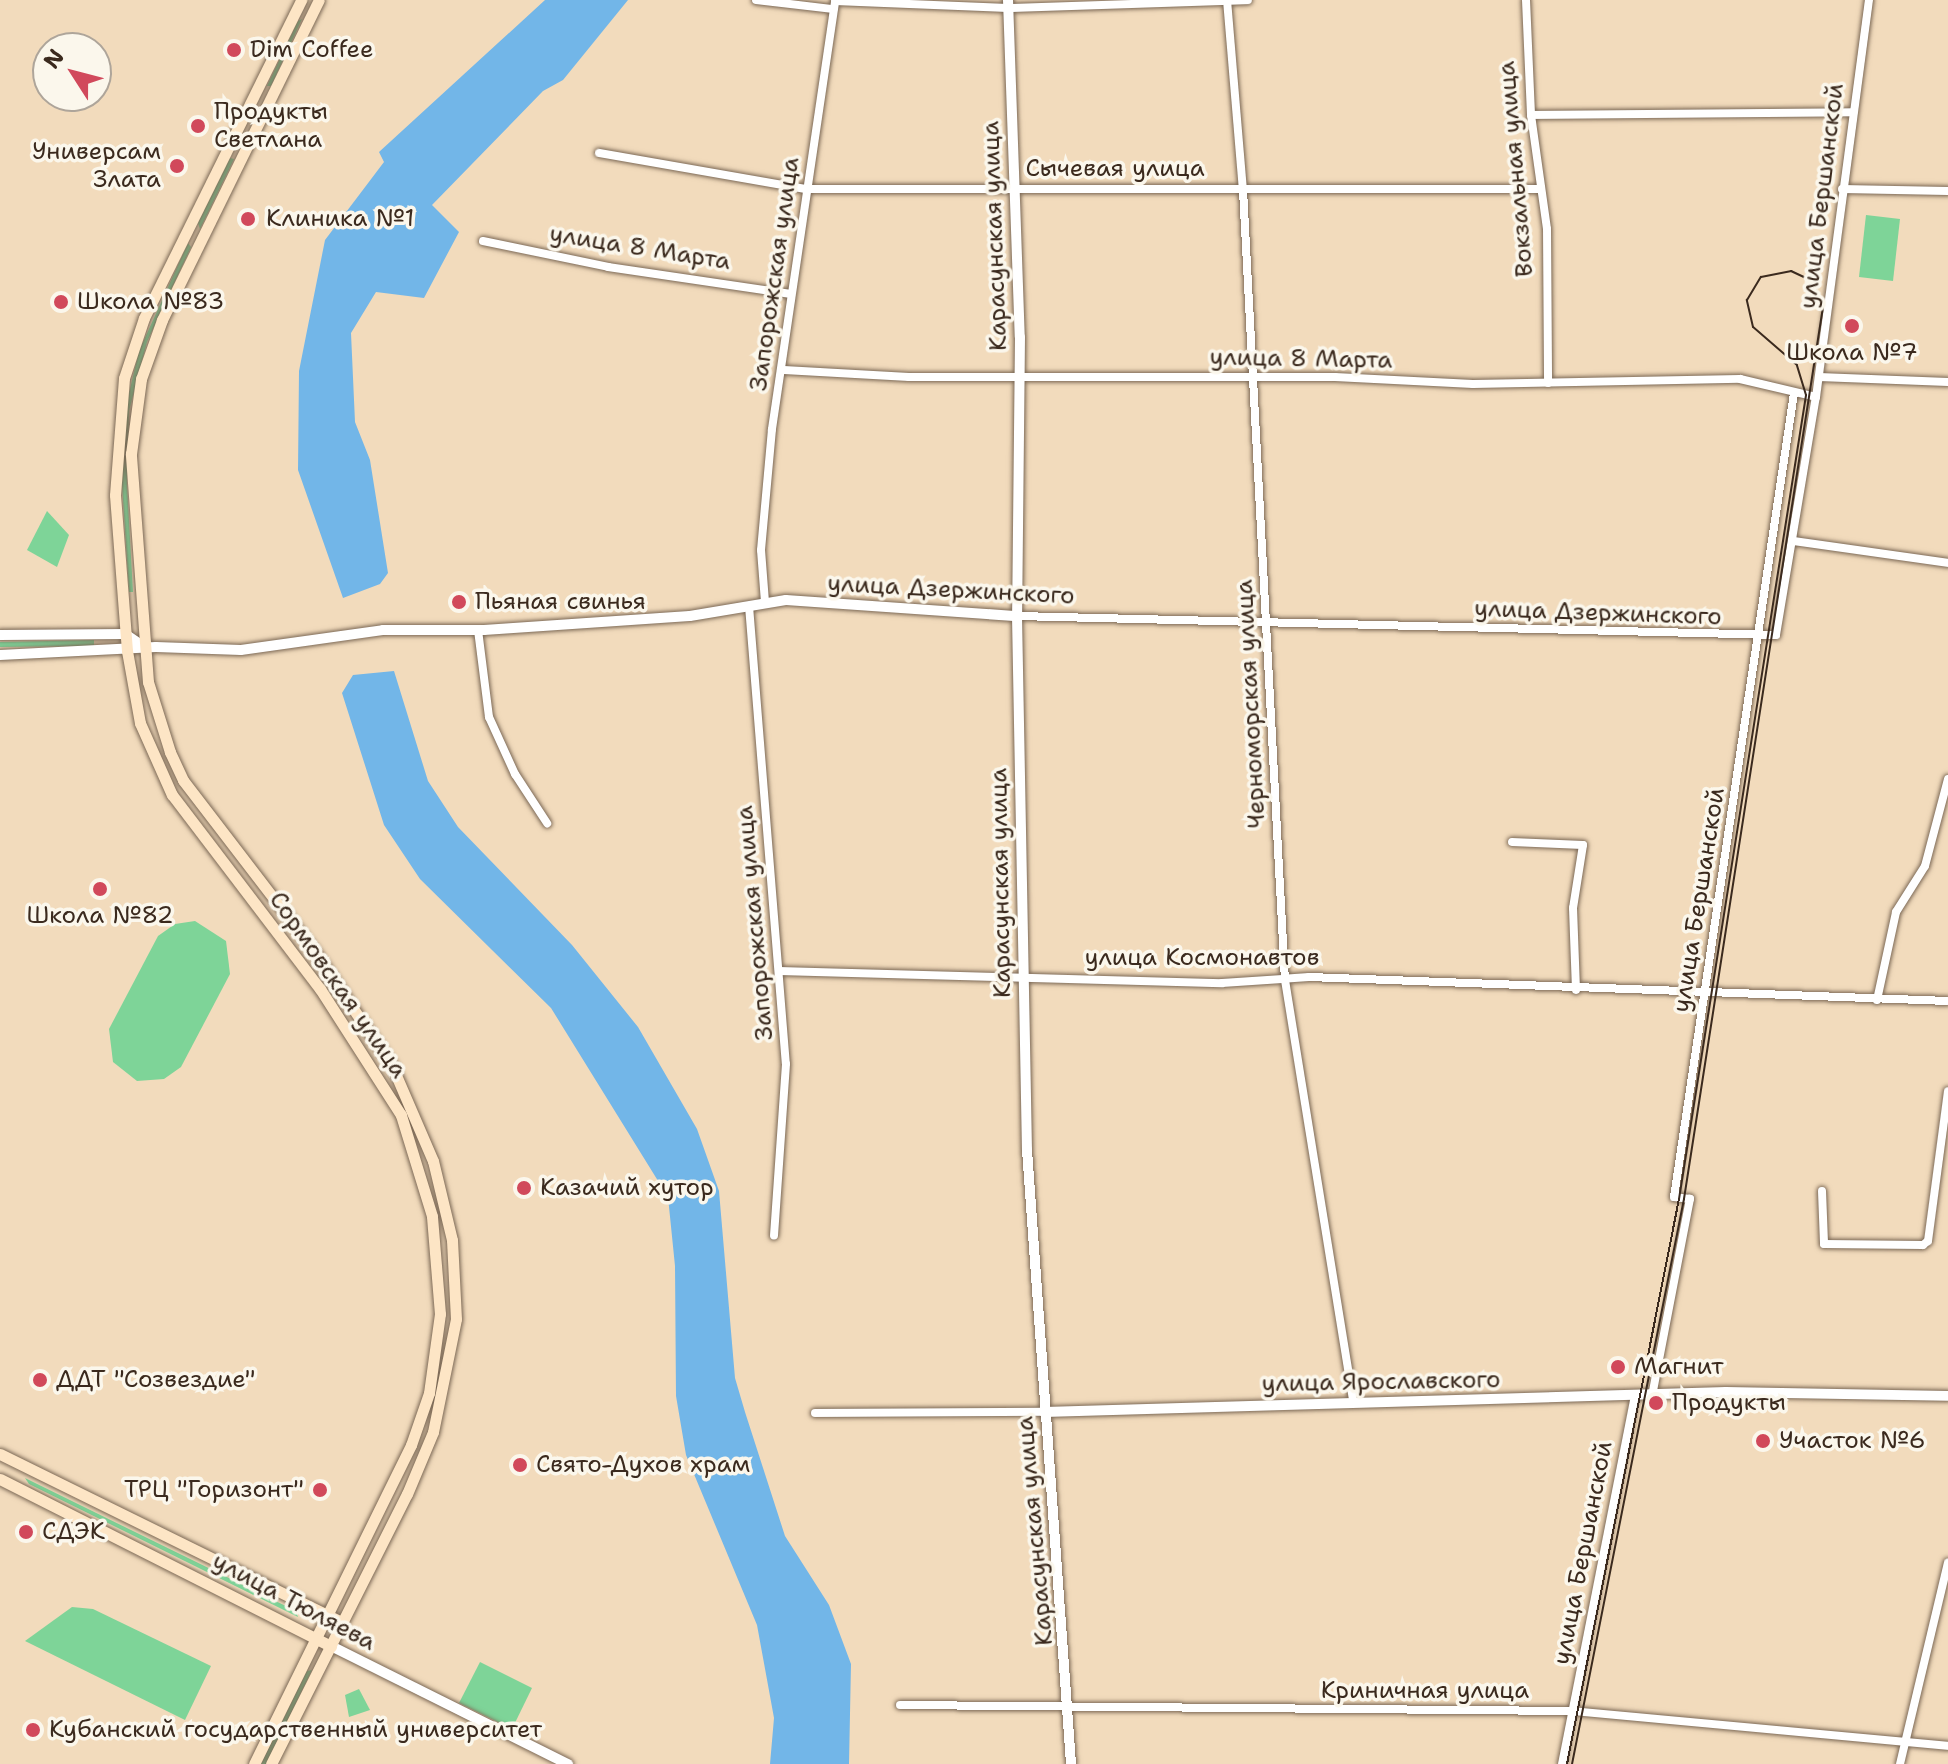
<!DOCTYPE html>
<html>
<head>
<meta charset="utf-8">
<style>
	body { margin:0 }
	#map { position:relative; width:1948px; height:1764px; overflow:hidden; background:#f2dbbc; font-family:"Shantell Sans",sans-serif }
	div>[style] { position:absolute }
	.green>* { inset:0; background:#7ed498 }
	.water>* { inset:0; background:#72b6e8 }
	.roads { filter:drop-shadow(0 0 2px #7b6855) drop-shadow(0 0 2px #7b6855) }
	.minor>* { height:8px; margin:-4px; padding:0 4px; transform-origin:4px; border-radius:4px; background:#fff }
	.tertiary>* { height:10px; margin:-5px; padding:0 5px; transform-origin:5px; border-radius:5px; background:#fff }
	.secondary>* { height:11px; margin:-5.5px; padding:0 5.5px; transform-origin:5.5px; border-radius:5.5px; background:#fde5c5 }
	.tram>* { height:2px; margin:-1px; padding:0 1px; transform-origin:1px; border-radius:1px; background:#3b2a1e }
	.dots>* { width:22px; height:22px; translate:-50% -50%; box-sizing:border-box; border:4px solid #fbf7ec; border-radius:50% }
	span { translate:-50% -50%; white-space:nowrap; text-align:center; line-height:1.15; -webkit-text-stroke:7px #fbf7ec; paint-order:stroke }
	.poi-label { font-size:24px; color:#3b2a1e }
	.left { translate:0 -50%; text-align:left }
	.right { translate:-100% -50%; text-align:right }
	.street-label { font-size:24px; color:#3b2a1e }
	.north { position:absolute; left:32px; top:32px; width:80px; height:80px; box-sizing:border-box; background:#fbf7ec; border:2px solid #aea59a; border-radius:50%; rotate:306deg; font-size:22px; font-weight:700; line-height:32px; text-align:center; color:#3b2a1e }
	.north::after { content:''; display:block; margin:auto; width:28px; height:36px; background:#d1495b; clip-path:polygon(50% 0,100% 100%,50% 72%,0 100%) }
</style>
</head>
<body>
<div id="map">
	<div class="green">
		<i style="clip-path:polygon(302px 19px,271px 86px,267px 86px,298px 21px)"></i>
		<i style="clip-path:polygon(230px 158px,234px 159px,200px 229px,198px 223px)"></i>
		<i style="clip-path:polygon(1866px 215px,1900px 219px,1893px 281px,1859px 277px)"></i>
		<i style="clip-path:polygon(188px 243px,191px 247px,147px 342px,129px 411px,127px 484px,133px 592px,129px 592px,122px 485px,125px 410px,139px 351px)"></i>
		<i style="clip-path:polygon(47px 511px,69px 535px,57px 567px,27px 550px)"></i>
		<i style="clip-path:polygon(94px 640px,94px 646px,0 647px,0 642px)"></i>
		<i style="clip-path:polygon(195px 921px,226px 941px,230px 974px,181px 1067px,164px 1079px,137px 1081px,113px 1062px,109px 1029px,158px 936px,175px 924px)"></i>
		<i style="clip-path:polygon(25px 1478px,296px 1611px,298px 1617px,29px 1484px)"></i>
		<i style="clip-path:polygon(72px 1607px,93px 1609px,211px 1666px,185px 1720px,25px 1641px)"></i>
		<i style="clip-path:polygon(480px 1662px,532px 1688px,512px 1729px,459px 1703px)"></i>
		<i style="clip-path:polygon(312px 1670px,266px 1764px,261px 1764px,307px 1671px)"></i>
		<i style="clip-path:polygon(359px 1689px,370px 1710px,349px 1717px,345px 1695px)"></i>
	</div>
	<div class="water">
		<i style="clip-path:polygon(545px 0,628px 0,563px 80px,543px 91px,432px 205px,459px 232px,424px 298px,376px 292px,351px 333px,355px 422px,370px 460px,388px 573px,380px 584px,343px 598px,298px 470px,299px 371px,325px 240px,384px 162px,379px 152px)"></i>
		<i style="clip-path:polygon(394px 671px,428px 781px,458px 827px,572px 945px,638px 1027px,697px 1129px,719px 1191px,735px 1378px,745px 1412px,785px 1536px,829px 1605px,851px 1664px,849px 1764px,770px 1764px,774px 1718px,757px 1625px,686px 1455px,676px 1396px,675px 1266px,668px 1197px,551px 1008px,420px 879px,384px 825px,342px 693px,353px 675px)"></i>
	</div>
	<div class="roads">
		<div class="minor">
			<i style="left:756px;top:0;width:78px;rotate:6.7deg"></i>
			<i style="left:1227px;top:0;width:191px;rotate:85.2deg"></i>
			<i style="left:1243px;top:190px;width:791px;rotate:86.96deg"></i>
			<i style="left:1285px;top:980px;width:427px;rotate:80.8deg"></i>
			<i style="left:1526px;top:0;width:115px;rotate:87.5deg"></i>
			<i style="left:1531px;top:115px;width:115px;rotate:82deg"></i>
			<i style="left:1547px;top:229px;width:154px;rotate:89.6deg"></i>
			<i style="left:835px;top:1px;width:173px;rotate:2.3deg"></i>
			<i style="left:1008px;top:8px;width:240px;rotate:-1.9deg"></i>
			<i style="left:1531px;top:115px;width:321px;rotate:-0.5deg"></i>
			<i style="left:599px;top:153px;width:210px;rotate:9.9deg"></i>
			<i style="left:806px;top:189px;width:733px"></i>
			<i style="left:1842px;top:189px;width:106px;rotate:1.1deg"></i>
			<i style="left:483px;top:241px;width:128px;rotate:11.7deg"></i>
			<i style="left:608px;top:267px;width:185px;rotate:8.4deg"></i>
			<i style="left:784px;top:370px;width:125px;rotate:3.2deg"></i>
			<i style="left:909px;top:377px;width:426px"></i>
			<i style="left:1335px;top:377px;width:138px;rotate:2.9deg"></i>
			<i style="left:1473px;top:384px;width:267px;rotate:-1.1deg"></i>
			<i style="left:1740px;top:379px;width:78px;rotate:13.3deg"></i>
			<i style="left:1819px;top:377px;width:129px;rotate:2.2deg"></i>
			<i style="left:1794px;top:541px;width:156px;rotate:8.1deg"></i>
			<i style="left:765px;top:602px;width:52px;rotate:-94.4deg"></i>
			<i style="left:761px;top:550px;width:121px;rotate:-84.8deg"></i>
			<i style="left:772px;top:429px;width:434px;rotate:-81.6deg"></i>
			<i style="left:749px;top:606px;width:459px;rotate:85.4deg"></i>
			<i style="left:786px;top:1064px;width:172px;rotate:94deg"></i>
			<i style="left:1017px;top:616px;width:759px;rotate:1.43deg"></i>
			<i style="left:1776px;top:635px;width:241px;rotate:-80.5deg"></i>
			<i style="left:1816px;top:397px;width:401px;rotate:-82.4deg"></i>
			<i style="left:478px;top:630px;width:88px;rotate:82.8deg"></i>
			<i style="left:489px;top:717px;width:63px;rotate:65.5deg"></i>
			<i style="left:515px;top:774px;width:59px;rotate:56.9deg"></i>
			<i style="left:1512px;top:842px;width:71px;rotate:2.4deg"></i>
			<i style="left:1583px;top:845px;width:64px;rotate:99deg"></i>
			<i style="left:1573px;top:908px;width:82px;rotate:87.9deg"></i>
			<i style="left:779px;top:971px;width:443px;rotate:1.6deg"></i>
			<i style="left:1222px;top:983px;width:87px;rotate:-3.9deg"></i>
			<i style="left:1309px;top:977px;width:639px;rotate:2.15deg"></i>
			<i style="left:1877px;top:1000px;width:90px;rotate:-77.8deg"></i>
			<i style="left:1896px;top:912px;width:54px;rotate:-57.8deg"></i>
			<i style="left:1925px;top:866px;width:90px;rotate:-75.2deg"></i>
			<i style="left:1822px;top:1191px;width:53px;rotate:87.8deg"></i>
			<i style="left:1824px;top:1244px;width:99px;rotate:0.6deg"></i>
			<i style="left:1923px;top:1245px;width:6px;rotate:-39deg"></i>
			<i style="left:1928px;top:1241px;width:151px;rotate:-82.4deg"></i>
			<i style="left:1652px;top:1396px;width:201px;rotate:-79.1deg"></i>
			<i style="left:1690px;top:1199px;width:16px;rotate:-173deg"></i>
			<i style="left:1674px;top:1197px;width:813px;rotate:-81.51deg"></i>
			<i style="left:815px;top:1413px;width:229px;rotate:-0.3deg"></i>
			<i style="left:900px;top:1705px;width:672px;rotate:0.51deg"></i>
			<i style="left:1572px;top:1711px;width:378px;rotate:5.3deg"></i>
			<i style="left:1562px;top:1764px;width:374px;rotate:-78.8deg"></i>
			<i style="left:1900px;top:1764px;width:207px;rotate:-76.6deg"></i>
		</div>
		<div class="tertiary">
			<i style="left:1008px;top:0;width:337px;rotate:88deg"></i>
			<i style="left:1020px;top:337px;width:279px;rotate:90.6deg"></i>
			<i style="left:1017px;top:616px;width:534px;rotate:88.93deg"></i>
			<i style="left:1027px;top:1150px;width:616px;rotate:85.9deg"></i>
			<i style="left:0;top:635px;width:125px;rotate:-0.5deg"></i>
			<i style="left:125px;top:634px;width:23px;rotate:34deg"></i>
			<i style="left:0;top:655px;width:156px;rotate:-2.9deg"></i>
			<i style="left:156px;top:647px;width:85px;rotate:2deg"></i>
			<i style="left:241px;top:650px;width:143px;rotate:-8deg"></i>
			<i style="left:383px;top:630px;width:101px"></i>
			<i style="left:484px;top:630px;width:206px;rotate:-3.9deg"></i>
			<i style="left:690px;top:616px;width:97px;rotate:-9.5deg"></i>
			<i style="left:786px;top:600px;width:232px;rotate:4deg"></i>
			<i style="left:1044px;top:1412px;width:682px;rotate:-1.68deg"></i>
			<i style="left:1726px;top:1392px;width:222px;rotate:1deg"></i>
			<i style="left:331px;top:1646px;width:265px;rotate:26.5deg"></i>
		</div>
		<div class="secondary">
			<i style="left:0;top:1454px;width:381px;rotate:26.2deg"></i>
			<i style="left:0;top:1479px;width:371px;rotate:26.8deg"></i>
			<i style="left:254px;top:1764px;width:356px;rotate:-63.8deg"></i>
			<i style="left:411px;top:1445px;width:55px;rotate:-70.9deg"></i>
			<i style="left:429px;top:1393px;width:80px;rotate:-82.1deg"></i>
			<i style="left:440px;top:1314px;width:98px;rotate:-94.7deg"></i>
			<i style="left:432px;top:1216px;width:106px;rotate:-107.1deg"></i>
			<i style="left:401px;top:1115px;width:150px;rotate:-122.7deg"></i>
			<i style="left:320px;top:989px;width:244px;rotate:-127.3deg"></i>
			<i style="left:172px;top:795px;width:79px;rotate:-114deg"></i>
			<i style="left:140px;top:723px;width:73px;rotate:-100.2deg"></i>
			<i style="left:127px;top:651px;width:156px;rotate:-94.4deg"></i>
			<i style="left:115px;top:495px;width:117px;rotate:-85.6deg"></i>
			<i style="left:124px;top:378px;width:63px;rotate:-71.6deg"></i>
			<i style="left:144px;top:318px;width:355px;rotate:-63.7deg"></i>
			<i style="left:271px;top:1764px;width:302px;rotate:-63.3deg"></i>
			<i style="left:407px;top:1494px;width:67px;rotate:-67.2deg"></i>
			<i style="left:433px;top:1432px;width:115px;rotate:-78.5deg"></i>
			<i style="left:456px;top:1319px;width:79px;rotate:-92.9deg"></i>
			<i style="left:452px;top:1240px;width:81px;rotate:-103.5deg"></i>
			<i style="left:433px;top:1161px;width:103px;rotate:-113.3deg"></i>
			<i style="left:392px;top:1066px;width:139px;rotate:-124.1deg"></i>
			<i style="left:314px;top:951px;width:215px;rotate:-127.5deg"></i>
			<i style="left:183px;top:780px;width:31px;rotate:-115deg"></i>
			<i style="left:170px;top:752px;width:73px;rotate:-107.4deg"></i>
			<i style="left:148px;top:682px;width:229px;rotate:-94.3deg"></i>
			<i style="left:131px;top:454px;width:76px;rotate:-82.4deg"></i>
			<i style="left:141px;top:379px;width:63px;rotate:-70.4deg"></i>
			<i style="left:162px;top:320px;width:356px;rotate:-63.9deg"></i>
		</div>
	</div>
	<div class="tram">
		<i style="left:1567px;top:1764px;width:576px;rotate:-78.79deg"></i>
		<i style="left:1679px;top:1199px;width:814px;rotate:-81.02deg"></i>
		<i style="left:1806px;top:395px;width:31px;rotate:-107deg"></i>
		<i style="left:1797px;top:365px;width:58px;rotate:-139.2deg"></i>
		<i style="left:1753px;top:327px;width:28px;rotate:-103deg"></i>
		<i style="left:1747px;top:300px;width:27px;rotate:-59deg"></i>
		<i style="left:1761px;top:277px;width:31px;rotate:-11deg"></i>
		<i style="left:1791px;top:271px;width:23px;rotate:25deg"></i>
		<i style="left:1812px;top:281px;width:28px;rotate:67deg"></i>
		<i style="left:1823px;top:307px;width:903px;rotate:98.86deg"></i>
		<i style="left:1684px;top:1199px;width:576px;rotate:101.21deg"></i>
	</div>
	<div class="dots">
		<i style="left:234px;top:50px;background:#d1495b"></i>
		<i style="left:198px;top:126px;background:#d1495b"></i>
		<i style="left:177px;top:166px;background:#d1495b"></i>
		<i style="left:248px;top:219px;background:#d1495b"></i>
		<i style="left:61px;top:302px;background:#d1495b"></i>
		<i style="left:1852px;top:326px;background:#d1495b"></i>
		<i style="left:459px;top:602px;background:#d1495b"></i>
		<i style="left:100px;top:889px;background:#d1495b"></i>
		<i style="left:524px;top:1188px;background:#d1495b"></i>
		<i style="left:1618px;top:1367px;background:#d1495b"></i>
		<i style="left:40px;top:1380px;background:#d1495b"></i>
		<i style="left:1656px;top:1403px;background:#d1495b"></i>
		<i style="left:1763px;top:1441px;background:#d1495b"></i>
		<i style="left:520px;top:1465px;background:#d1495b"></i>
		<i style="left:320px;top:1490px;background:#d1495b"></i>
		<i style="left:26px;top:1532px;background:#d1495b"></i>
		<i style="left:33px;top:1730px;background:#d1495b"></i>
	</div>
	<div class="poi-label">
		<span class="left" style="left:250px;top:50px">Dim Coffee</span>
		<span class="left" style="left:214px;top:126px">Продукты<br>Светлана</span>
		<span class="right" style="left:161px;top:166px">Универсам<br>Злата</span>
		<span class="left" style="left:266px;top:219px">Клиника №1</span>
		<span class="left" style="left:77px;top:302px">Школа №83</span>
		<span style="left:1852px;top:353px">Школа №7</span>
		<span class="left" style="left:475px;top:602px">Пьяная свинья</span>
		<span style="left:100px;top:916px">Школа №82</span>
		<span class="left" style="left:540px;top:1188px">Казачий хутор</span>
		<span class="left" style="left:1634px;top:1367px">Магнит</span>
		<span class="left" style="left:56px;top:1380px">ДДТ "Созвездие"</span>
		<span class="left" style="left:1672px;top:1403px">Продукты</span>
		<span class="left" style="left:1779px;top:1441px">Участок №6</span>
		<span class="left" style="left:536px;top:1465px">Свято-Духов храм</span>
		<span class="right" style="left:304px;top:1490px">ТРЦ "Горизонт"</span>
		<span class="left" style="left:42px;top:1532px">СДЭК</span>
		<span class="left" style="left:49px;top:1730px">Кубанский государственный университет</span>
	</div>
	<div class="street-label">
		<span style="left:1115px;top:169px">Сычевая улица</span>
		<span style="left:1516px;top:169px;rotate:-95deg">Вокзальная улица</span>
		<span style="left:1822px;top:196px;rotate:-83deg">улица Бершанской</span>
		<span style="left:995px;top:236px;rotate:-92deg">Карасунская улица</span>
		<span style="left:640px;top:248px;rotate:9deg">улица 8 Марта</span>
		<span style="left:775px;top:274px;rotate:-82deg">Запорожская улица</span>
		<span style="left:1301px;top:359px;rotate:1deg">улица 8 Марта</span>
		<span style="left:951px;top:590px;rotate:3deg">улица Дзержинского</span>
		<span style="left:1598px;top:613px;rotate:2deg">улица Дзержинского</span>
		<span style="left:1251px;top:704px;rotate:-93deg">Черноморская улица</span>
		<span style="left:1001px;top:883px;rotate:-91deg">Карасунская улица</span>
		<span style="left:1699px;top:900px;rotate:-81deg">улица Бершанской</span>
		<span style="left:755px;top:923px;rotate:-95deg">Запорожская улица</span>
		<span style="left:1202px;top:958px">улица Космонавтов</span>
		<span style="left:338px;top:985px;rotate:55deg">Сормовская улица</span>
		<span style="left:1381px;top:1382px;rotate:-1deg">улица Ярославского</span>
		<span style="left:1035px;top:1531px;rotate:-95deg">Карасунская улица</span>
		<span style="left:1583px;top:1553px;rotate:-79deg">улица Бершанской</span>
		<span style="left:294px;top:1602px;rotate:28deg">улица Тюляева</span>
		<span style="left:1425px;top:1691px">Криничная улица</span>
	</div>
	<div class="north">N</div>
</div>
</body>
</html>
